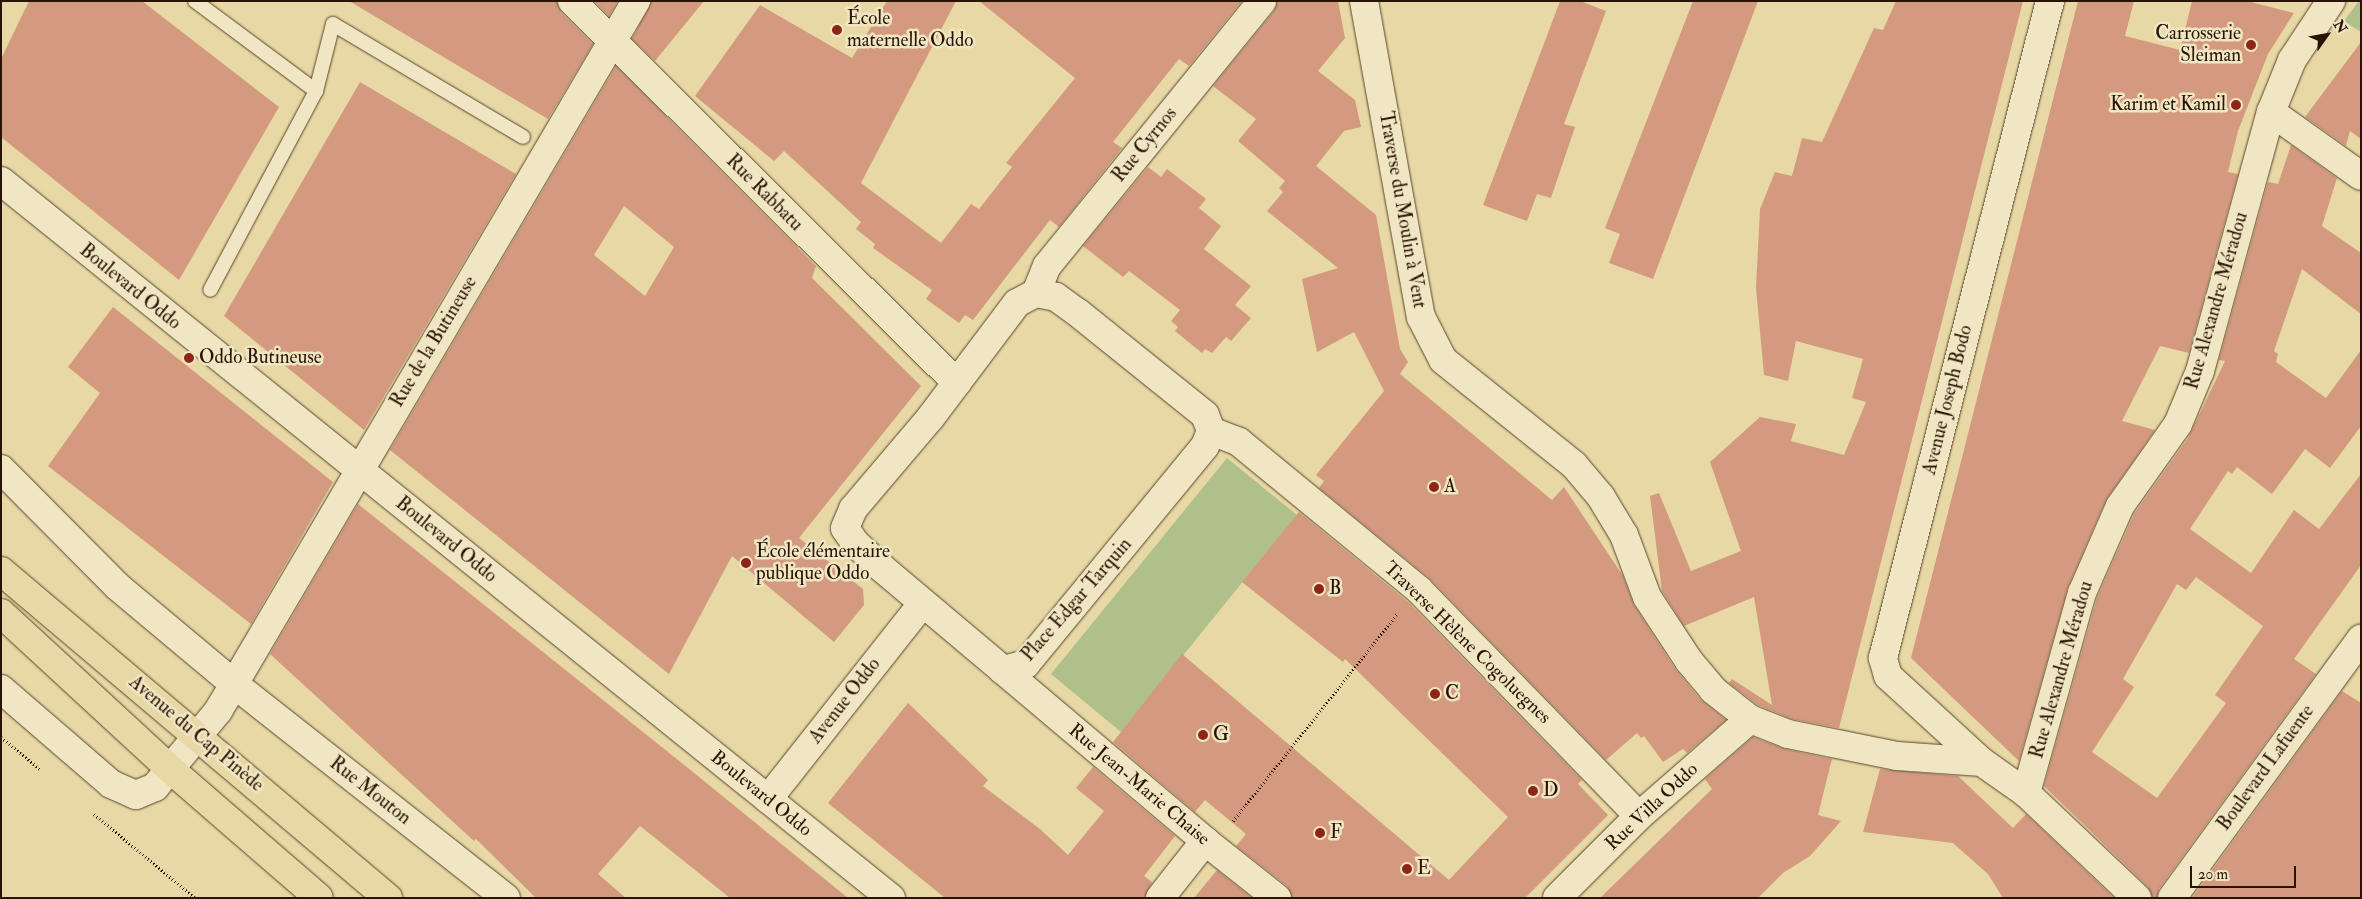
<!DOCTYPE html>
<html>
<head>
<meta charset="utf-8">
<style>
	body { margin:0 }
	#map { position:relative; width:2362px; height:899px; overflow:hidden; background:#e8d8a5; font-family:"IM FELL Double Pica",serif }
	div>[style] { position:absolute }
	.green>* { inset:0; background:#b0c08b }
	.building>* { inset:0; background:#d49a80 }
	.path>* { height:3px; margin-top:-1.5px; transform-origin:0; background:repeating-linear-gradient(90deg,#291302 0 1px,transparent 0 3.5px) }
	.roads { filter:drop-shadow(0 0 1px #59442b) drop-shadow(0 0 1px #59442b) }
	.service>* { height:14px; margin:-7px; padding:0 7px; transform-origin:7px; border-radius:7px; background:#f0e6c4 }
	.minor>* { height:28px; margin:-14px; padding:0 14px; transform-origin:14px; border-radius:14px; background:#f0e6c4 }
	.primary>* { height:28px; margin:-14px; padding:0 14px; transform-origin:14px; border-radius:14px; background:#e8d8a5 }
	.dots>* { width:14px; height:14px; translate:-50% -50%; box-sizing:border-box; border:2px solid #f0e6c4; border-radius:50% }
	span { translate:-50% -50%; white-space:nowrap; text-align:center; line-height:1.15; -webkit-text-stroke:5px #f0e6c4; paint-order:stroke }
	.poi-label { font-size:19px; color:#291302 }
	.left { translate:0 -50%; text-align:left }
	.right { translate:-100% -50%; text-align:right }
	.street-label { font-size:19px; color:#291302 }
	.frame { position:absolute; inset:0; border:2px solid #291302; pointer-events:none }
	.north { position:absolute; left:2302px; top:10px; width:50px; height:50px; -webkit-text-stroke:4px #f0e6c4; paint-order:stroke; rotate:58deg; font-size:14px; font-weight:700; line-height:20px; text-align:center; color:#291302 }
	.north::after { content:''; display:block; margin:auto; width:18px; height:22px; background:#291302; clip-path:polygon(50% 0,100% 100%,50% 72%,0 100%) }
	.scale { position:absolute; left:2190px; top:866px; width:106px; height:22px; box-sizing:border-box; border:2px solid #291302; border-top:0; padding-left:6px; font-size:15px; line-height:18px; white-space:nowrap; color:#291302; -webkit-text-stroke:4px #f0e6c4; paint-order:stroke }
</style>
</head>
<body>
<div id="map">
	<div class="green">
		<i style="clip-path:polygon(2359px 1px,2361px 1px,2361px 32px,2344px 21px)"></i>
		<i style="clip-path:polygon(1227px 458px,1297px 515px,1121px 732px,1051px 674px)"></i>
	</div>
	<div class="building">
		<i style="clip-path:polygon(29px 1px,142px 1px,279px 107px,179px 280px,1px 137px,1px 59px)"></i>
		<i style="clip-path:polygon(349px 1px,557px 1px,561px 12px,593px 44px,548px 119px)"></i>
		<i style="clip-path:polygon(594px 1px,618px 1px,609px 16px)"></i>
		<i style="clip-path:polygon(652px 1px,704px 1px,655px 61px,632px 39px)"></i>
		<i style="clip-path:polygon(887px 1px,956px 1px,861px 183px,941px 243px,971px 204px,979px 209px,1012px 167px,1006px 163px,1075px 78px,979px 1px,1242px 1px,1189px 66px,1179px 59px,1113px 142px,1122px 148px,1059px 227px,1050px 220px,973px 320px,965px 315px,959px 323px,926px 299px,932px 290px,873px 248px,875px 244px,856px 229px,861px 222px,784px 151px,774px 161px,695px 96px,760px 5px,852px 58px)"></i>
		<i style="clip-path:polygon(1277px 1px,1338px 1px,1345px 38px,1318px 71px,1355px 100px,1361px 127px,1344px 131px,1316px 166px,1376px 215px,1400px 349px,1408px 362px,1400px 374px,1552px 500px,1564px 487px,1623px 576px,1634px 605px,1676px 670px,1701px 700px,1726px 720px,1687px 753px,1683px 749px,1663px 762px,1644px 736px,1641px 738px,1637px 733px,1606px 760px,1430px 579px,1319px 488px,1324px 481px,1316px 475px,1384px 391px,1354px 332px,1317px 352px,1302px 279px,1338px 268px,1267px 211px,1283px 192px,1279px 188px,1285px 181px,1238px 141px,1256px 119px,1213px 86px,1274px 11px)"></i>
		<i style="clip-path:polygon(1560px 1px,1580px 1px,1606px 11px,1564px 124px,1575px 127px,1551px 198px,1537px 194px,1527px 221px,1483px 205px)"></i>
		<i style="clip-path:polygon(1693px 1px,1758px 1px,1653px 279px,1609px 263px,1620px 234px,1605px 228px)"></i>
		<i style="clip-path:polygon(1896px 1px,2023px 1px,1839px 728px,1792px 719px,1758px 705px,1729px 683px,1732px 679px,1772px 705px,1754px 597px,1684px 626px,1662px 591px,1650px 496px,1659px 493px,1691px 571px,1741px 551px,1710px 462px,1760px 417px,1796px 424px,1791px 441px,1844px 455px,1866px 402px,1852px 398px,1863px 359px,1796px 341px,1788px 381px,1764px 375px,1756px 288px,1760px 209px,1775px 172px,1792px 176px,1802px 138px,1822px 142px,1874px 28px,1883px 30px)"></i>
		<i style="clip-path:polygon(2078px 1px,2134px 1px,2125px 36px,2180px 50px,2192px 1px,2247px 1px,2294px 13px,2268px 54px,2238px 131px,2228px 172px,2238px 174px,2189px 353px,2160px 346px,2122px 421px,2155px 430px,2106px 500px,2068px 587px,2019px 761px,1911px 658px)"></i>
		<i style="clip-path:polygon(2361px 42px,2361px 139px,2350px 131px,2346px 146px,2305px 117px)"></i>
		<i style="clip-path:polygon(evenodd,616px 66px,816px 266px,812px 278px,921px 386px,799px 538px,863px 589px,864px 605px,834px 642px,732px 556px,669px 674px,390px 450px,616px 66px,624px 206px,674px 247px,645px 296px,594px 255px,624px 206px)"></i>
		<i style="clip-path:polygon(360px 82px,516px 174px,364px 430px,224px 316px)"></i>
		<i style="clip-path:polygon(evenodd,2291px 145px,2337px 178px,2322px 226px,2361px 253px,2361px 314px,2302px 269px,2274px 351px,2278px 354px,2276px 362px,2326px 398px,2361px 350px,2361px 426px,2330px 468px,2305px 449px,2272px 494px,2237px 467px,2232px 474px,2228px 471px,2190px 529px,2251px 573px,2294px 510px,2319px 529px,2361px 474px,2361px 565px,2294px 659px,2316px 674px,2159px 889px,2157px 898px,2152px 898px,2148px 887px,2044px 786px,2097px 598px,2134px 514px,2188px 438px,2225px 361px,2219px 360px,2268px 182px,2278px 184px,2291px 145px,2196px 577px,2263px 626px,2215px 695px,2226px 703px,2157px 798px,2092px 752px,2134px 687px,2123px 679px,2177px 584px,2186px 590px,2196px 577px)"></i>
		<i style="clip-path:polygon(1148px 167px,1161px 177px,1167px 169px,1206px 199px,1199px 208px,1221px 226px,1204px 249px,1251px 286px,1235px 305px,1251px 318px,1231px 341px,1226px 337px,1212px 353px,1205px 349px,1202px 353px,1175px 331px,1178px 327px,1171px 321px,1180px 310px,1129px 271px,1123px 277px,1083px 246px)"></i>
		<i style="clip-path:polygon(113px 307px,333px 482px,251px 624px,48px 466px,100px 393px,68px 367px)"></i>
		<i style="clip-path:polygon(358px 504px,688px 768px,848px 898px,730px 898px,640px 826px,598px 874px,626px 898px,536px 898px,476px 839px,474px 841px,270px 654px)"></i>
		<i style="clip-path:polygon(1299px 512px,1408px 602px,1582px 780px,1578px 784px,1608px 815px,1525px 898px,1292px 898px,1287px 886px,1236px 846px,1246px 834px,1205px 800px,1195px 812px,1113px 742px,1182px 654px,1449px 880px,1508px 817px,1345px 659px,1343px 662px,1242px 582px)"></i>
		<i style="clip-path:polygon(2342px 691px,2361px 703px,2361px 898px,2192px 898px)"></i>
		<i style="clip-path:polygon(908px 703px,988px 780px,983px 786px,1040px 829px,1068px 855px,1104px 811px,1076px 788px,1093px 767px,1175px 836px,1144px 876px,1152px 882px,1145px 898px,945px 898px,828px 803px)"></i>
		<i style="clip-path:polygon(1753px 737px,1785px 749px,1832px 759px,1818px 815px,1841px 821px,1810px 856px,1783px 873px,1758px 898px,1600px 898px,1712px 789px,1705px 779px)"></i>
		<i style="clip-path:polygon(1880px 769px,1958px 776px,2013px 828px,2026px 814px,2114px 898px,2003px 898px,1988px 874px,1953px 843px,1863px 832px)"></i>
		<i style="clip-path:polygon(1217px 870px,1252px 898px,1194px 898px)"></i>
	</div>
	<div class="path">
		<i style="left:1px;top:737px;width:52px;rotate:39.5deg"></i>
		<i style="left:94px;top:814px;width:131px;rotate:39.7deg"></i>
		<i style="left:1233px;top:821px;width:264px;rotate:-51.6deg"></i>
	</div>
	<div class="roads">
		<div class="service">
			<i style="left:195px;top:1px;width:151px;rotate:36.6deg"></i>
			<i style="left:316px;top:91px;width:225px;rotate:118deg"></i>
			<i style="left:316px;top:91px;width:69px;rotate:-75.8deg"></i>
			<i style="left:333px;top:24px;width:221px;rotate:30.7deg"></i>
		</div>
		<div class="minor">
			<i style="left:572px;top:1px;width:542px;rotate:44.78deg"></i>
			<i style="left:1364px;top:1px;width:321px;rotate:79.8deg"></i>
			<i style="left:1421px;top:317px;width:48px;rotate:62.9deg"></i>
			<i style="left:1443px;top:360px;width:168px;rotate:38.7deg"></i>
			<i style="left:1574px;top:465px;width:42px;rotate:49.8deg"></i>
			<i style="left:1601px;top:497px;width:44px;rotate:58.8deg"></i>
			<i style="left:1624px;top:535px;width:66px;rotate:69.6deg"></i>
			<i style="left:1647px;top:597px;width:77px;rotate:56.7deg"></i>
			<i style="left:1689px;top:661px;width:38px;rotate:50deg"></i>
			<i style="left:1713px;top:690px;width:47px;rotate:38.1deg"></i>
			<i style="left:1750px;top:719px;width:41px;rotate:21.5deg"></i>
			<i style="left:1788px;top:734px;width:111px;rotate:11.4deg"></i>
			<i style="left:1897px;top:756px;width:85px;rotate:4deg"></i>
			<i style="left:1982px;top:762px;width:54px;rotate:35.2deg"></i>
			<i style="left:2026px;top:793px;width:153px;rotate:43.4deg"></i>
			<i style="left:2271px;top:112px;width:110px;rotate:35.4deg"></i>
			<i style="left:1px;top:181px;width:1143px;rotate:38.86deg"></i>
			<i style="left:1036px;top:293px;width:20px;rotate:11deg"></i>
			<i style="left:1056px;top:297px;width:26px;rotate:36deg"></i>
			<i style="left:1077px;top:312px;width:164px;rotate:38.8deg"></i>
			<i style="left:1205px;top:415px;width:17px;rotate:69deg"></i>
			<i style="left:1211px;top:431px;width:16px;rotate:112deg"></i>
			<i style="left:1205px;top:446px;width:282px;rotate:129.4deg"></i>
			<i style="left:1026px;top:664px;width:24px;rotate:165deg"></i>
			<i style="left:1003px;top:670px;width:158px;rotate:-139.9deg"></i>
			<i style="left:882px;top:568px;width:35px;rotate:-137deg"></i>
			<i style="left:856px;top:544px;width:19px;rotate:-125deg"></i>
			<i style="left:845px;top:528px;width:21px;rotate:-67deg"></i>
			<i style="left:853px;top:509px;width:121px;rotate:-49.7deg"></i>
			<i style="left:931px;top:417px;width:143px;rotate:-53deg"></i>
			<i style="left:1017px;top:303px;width:21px;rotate:-28deg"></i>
			<i style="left:1036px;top:293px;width:29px;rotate:-68deg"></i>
			<i style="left:1047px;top:266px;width:341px;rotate:-50.9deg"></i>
			<i style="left:1211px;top:431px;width:30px;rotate:21deg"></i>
			<i style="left:1239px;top:442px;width:233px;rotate:39.4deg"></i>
			<i style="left:1419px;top:590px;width:315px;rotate:45.8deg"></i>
			<i style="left:1px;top:469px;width:165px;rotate:45.2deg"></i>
			<i style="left:117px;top:586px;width:153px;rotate:39.9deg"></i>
			<i style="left:234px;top:684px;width:346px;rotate:38.2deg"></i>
			<i style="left:1003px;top:670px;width:265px;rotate:40.2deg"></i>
			<i style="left:1205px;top:841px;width:92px;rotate:38.4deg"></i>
			<i style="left:1px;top:689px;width:145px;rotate:40.8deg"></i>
			<i style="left:111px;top:784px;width:27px;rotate:24deg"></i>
			<i style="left:136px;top:795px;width:21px;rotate:-23deg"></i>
			<i style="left:155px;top:787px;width:99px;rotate:-50.3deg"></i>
			<i style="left:218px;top:711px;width:31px;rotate:-59deg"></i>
			<i style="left:234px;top:684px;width:793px;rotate:-59.52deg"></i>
			<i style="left:1982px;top:762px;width:127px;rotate:-137.5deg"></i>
			<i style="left:1888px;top:676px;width:19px;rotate:-106deg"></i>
			<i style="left:1883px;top:658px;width:678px;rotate:-75.74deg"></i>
			<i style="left:2026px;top:793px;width:208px;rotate:-74.4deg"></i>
			<i style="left:2082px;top:593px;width:95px;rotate:-66.4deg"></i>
			<i style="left:2120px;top:506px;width:100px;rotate:-54.7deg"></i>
			<i style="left:2178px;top:424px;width:57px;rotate:-67.5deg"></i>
			<i style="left:2200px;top:371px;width:269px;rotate:-74.7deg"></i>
			<i style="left:2271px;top:112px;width:56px;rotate:-68deg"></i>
			<i style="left:2292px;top:60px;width:71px;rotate:-56.5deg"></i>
			<i style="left:768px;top:799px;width:248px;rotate:-51.7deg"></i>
			<i style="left:1160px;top:898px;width:73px;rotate:-51.7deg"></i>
			<i style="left:1557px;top:898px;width:116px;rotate:-45deg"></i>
			<i style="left:1639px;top:816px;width:147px;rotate:-41.1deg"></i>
			<i style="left:2172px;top:898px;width:321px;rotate:-53.9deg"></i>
		</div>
		<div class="primary">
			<i style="left:1px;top:571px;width:507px;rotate:40.2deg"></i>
			<i style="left:1px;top:613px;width:229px;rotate:42.7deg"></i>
			<i style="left:169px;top:768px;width:198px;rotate:40.9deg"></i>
		</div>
	</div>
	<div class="dots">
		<i style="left:837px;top:30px;background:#8f2418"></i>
		<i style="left:2251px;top:45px;background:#8f2418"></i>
		<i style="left:2236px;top:105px;background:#8f2418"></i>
		<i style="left:189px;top:358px;background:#8f2418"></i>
		<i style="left:1434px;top:487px;background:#8f2418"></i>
		<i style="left:746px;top:563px;background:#8f2418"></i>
		<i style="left:1319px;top:589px;background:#8f2418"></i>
		<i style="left:1435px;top:694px;background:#8f2418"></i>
		<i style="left:1203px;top:735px;background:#8f2418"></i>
		<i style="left:1533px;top:791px;background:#8f2418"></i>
		<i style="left:1320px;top:833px;background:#8f2418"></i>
		<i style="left:1407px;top:869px;background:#8f2418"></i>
	</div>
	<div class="poi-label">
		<span class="left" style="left:847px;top:30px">École<br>maternelle Oddo</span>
		<span class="right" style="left:2241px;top:45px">Carrosserie<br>Sleiman</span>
		<span class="right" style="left:2226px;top:105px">Karim et Kamil</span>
		<span class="left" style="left:199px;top:358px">Oddo Butineuse</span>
		<span class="left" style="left:1444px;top:487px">A</span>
		<span class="left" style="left:756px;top:563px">École élémentaire<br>publique Oddo</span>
		<span class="left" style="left:1329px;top:589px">B</span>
		<span class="left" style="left:1445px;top:694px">C</span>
		<span class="left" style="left:1213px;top:735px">G</span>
		<span class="left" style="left:1543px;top:791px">D</span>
		<span class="left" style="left:1330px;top:833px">F</span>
		<span class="left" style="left:1417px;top:869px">E</span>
	</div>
	<div class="street-label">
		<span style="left:1145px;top:145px;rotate:-51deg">Rue Cyrnos</span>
		<span style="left:764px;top:193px;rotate:45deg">Rue Rabbatu</span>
		<span style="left:1402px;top:210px;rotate:80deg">Traverse du Moulin à Vent</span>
		<span style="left:130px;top:287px;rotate:39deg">Boulevard Oddo</span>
		<span style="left:2217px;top:301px;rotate:-74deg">Rue Alexandre Méradou</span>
		<span style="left:434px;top:342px;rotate:-59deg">Rue de la Butineuse</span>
		<span style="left:1948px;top:400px;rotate:-76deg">Avenue Joseph Bodo</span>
		<span style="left:446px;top:540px;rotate:39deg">Boulevard Oddo</span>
		<span style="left:1077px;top:600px;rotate:-49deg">Place Edgar Tarquin</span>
		<span style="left:1467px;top:643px;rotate:44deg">Traverse Hèlène Cogoluegnes</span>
		<span style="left:2062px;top:670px;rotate:-74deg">Rue Alexandre Méradou</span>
		<span style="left:845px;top:701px;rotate:-52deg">Avenue Oddo</span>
		<span style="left:196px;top:734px;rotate:40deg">Avenue du Cap Pinède</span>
		<span style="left:2266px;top:768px;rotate:-54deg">Boulevard Lafuente</span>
		<span style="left:1139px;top:785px;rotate:40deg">Rue Jean-Marie Chaise</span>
		<span style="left:370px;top:791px;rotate:38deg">Rue Mouton</span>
		<span style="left:761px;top:794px;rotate:39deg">Boulevard Oddo</span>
		<span style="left:1652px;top:807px;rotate:-43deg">Rue Villa Oddo</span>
	</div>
	<div class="frame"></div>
	<div class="north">N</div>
	<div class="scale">20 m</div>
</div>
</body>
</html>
